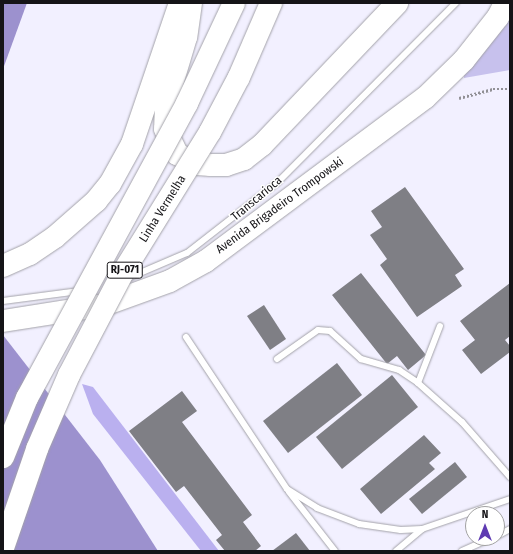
<!DOCTYPE html>
<html>
<head>
<meta charset="utf-8">
<style>
	body { margin:0 }
	#map { position:relative; width:513px; height:554px; overflow:hidden; background:#f9f9ff; font-family:"Fira Sans Condensed",sans-serif }
	div>[style] { position:absolute }
	.built>* { inset:0; background:#f2f0ff }
	.green>* { inset:0; background:#c7c1ed }
	.forest>* { inset:0; background:#bab0ef }
	.water>* { inset:0; background:#9c91ce }
	.building>* { inset:0; background:#7f7f85 }
	.path>* { height:2.5px; margin-top:-1.25px; transform-origin:0; background:repeating-linear-gradient(90deg,#919095 0 2px,transparent 0 4px) }
	.roads { filter:drop-shadow(0 0 1px #a3a2a9) drop-shadow(0 0 1px #a3a2a9) }
	.lane>* { height:6px; margin:-3px; padding:0 3px; transform-origin:3px; border-radius:3px; background:#fff }
	.highway>* { height:22px; margin:-11px; padding:0 11px; transform-origin:11px; border-radius:11px; background:#fff }
	.bridges { filter:drop-shadow(0 0 1px #a3a2a9) drop-shadow(0 0 1px #a3a2a9) }
	.highway-bridge>* { height:22px; margin:-11px; padding:0 11px; transform-origin:11px; border-radius:11px; background:#fff }
	span { translate:-50% -50%; white-space:nowrap; text-align:center; line-height:1.15; -webkit-text-stroke:3px #fff; paint-order:stroke }
	.shield-label span { padding:1px 3px; background:#fff; border:1px solid; border-radius:3px; -webkit-text-stroke-width:0 }
	.shield-label { font-size:11px; color:#151417; font-weight:700 }
	.street-label { font-size:12px; color:#151417 }
	.frame { position:absolute; inset:0; border:4px solid #151417; pointer-events:none }
	.north { position:absolute; left:465px; top:506px; width:40px; height:40px; box-sizing:border-box; background:#fff; border:1px solid #a1a1a2; border-radius:50%; rotate:0deg; font-size:11px; font-weight:700; line-height:16px; text-align:center; color:#151417 }
	.north::after { content:''; display:block; margin:auto; width:14px; height:18px; background:#5e3ab2; clip-path:polygon(50% 0,100% 100%,50% 72%,0 100%) }
</style>
</head>
<body>
<div id="map">
	<div class="built">
		<i style="clip-path:polygon(evenodd,27px 3px,510px 3px,510px 551px,158px 551px,100px 460px,3px 335px,3px 69px,27px 3px,473px 514px,497px 514px,497px 538px,473px 538px,473px 514px)"></i>
	</div>
	<div class="green">
		<i style="clip-path:polygon(510px 18px,510px 70px,464px 78px,464px 71px)"></i>
	</div>
	<div class="forest">
		<i style="clip-path:polygon(82px 384px,93px 387px,219px 551px,201px 551px,93px 414px)"></i>
	</div>
	<div class="water">
		<i style="clip-path:polygon(3px 3px,27px 3px,3px 69px)"></i>
		<i style="clip-path:polygon(3px 335px,100px 460px,158px 551px,3px 551px)"></i>
	</div>
	<div class="building">
		<i style="clip-path:polygon(405px 187px,464px 269px,455px 275px,462px 286px,417px 317px,380px 265px,387px 259px,370px 235px,382px 227px,371px 211px)"></i>
		<i style="clip-path:polygon(361px 273px,426px 355px,408px 370px,397px 356px,387px 364px,332px 295px)"></i>
		<i style="clip-path:polygon(510px 283px,510px 336px,505px 340px,510px 346px,510px 352px,481px 374px,462px 350px,475px 340px,460px 321px)"></i>
		<i style="clip-path:polygon(264px 305px,286px 339px,270px 350px,247px 316px)"></i>
		<i style="clip-path:polygon(337px 363px,362px 395px,288px 453px,263px 421px)"></i>
		<i style="clip-path:polygon(392px 375px,418px 407px,342px 469px,316px 437px)"></i>
		<i style="clip-path:polygon(182px 391px,197px 411px,182px 422px,252px 515px,243px 522px,261px 546px,255px 551px,225px 551px,216px 540px,222px 535px,184px 486px,176px 492px,129px 431px)"></i>
		<i style="clip-path:polygon(424px 435px,441px 453px,429px 463px,435px 469px,381px 514px,360px 489px)"></i>
		<i style="clip-path:polygon(455px 462px,467px 477px,422px 514px,409px 499px)"></i>
		<i style="clip-path:polygon(296px 533px,310px 551px,272px 551px)"></i>
	</div>
	<div class="path">
		<i style="left:459px;top:98px;width:35px;rotate:-15deg"></i>
		<i style="left:493px;top:89px;width:17px"></i>
	</div>
	<div class="roads">
		<div class="lane">
			<i style="left:126px;top:279px;width:66px;rotate:-23.1deg"></i>
			<i style="left:187px;top:253px;width:114px;rotate:-37.9deg"></i>
			<i style="left:277px;top:183px;width:254px;rotate:-45.2deg"></i>
			<i style="left:3px;top:301px;width:77px;rotate:-7.5deg"></i>
			<i style="left:186px;top:337px;width:182px;rotate:56.4deg"></i>
			<i style="left:287px;top:489px;width:36px;rotate:32deg"></i>
			<i style="left:317px;top:508px;width:45px;rotate:20.9deg"></i>
			<i style="left:359px;top:524px;width:42px;rotate:8.1deg"></i>
			<i style="left:401px;top:530px;width:21px;rotate:-3deg"></i>
			<i style="left:422px;top:529px;width:93px;rotate:-18.8deg"></i>
			<i style="left:277px;top:359px;width:50px;rotate:-35.3deg"></i>
			<i style="left:318px;top:330px;width:12px;rotate:5deg"></i>
			<i style="left:330px;top:331px;width:42px;rotate:42.1deg"></i>
			<i style="left:361px;top:359px;width:40px;rotate:16deg"></i>
			<i style="left:399px;top:370px;width:23px;rotate:34deg"></i>
			<i style="left:418px;top:383px;width:59px;rotate:41.6deg"></i>
			<i style="left:462px;top:422px;width:73px;rotate:48.9deg"></i>
			<i style="left:418px;top:383px;width:61px;rotate:-68.9deg"></i>
			<i style="left:289px;top:492px;width:75px;rotate:52.1deg"></i>
			<i style="left:497px;top:536px;width:15px;rotate:-28deg"></i>
			<i style="left:396px;top:551px;width:34px;rotate:-40deg"></i>
			<i style="left:462px;top:551px;width:32px;rotate:-24deg"></i>
		</div>
		<div class="highway">
			<i style="left:191px;top:3px;width:34px;rotate:98deg"></i>
			<i style="left:186px;top:37px;width:70px;rotate:106.6deg"></i>
			<i style="left:166px;top:104px;width:25px;rotate:92deg"></i>
			<i style="left:165px;top:129px;width:28px;rotate:64deg"></i>
			<i style="left:177px;top:154px;width:22px;rotate:27deg"></i>
			<i style="left:197px;top:164px;width:14px;rotate:4deg"></i>
			<i style="left:211px;top:165px;width:15px"></i>
			<i style="left:226px;top:165px;width:19px;rotate:-18deg"></i>
			<i style="left:244px;top:159px;width:23px;rotate:-38deg"></i>
			<i style="left:262px;top:145px;width:196px;rotate:-46.4deg"></i>
			<i style="left:3px;top:266px;width:30px;rotate:-24deg"></i>
			<i style="left:30px;top:254px;width:30px;rotate:-34deg"></i>
			<i style="left:55px;top:237px;width:55px;rotate:-41.3deg"></i>
			<i style="left:96px;top:201px;width:22px;rotate:-51deg"></i>
			<i style="left:110px;top:184px;width:46px;rotate:-61.2deg"></i>
			<i style="left:132px;top:144px;width:149px;rotate:-71.2deg"></i>
			<i style="left:3px;top:321px;width:102px;rotate:-9deg"></i>
			<i style="left:104px;top:305px;width:70px;rotate:-20deg"></i>
			<i style="left:170px;top:281px;width:41px;rotate:-29.1deg"></i>
			<i style="left:206px;top:261px;width:273px;rotate:-36.7deg"></i>
			<i style="left:425px;top:98px;width:54px;rotate:-44.3deg"></i>
			<i style="left:464px;top:60px;width:55px;rotate:-51.7deg"></i>
			<i style="left:498px;top:17px;width:16px;rotate:-63deg"></i>
		</div>
	</div>
	<div class="bridges">
		<div class="highway-bridge">
			<i style="left:3px;top:457px;width:64px;rotate:-67.9deg"></i>
			<i style="left:27px;top:398px;width:336px;rotate:-61.5deg"></i>
			<i style="left:187px;top:103px;width:110px;rotate:-64.8deg"></i>
			<i style="left:3px;top:548px;width:105px;rotate:-71deg"></i>
			<i style="left:37px;top:449px;width:81px;rotate:-66.6deg"></i>
			<i style="left:69px;top:375px;width:114px;rotate:-62.3deg"></i>
			<i style="left:122px;top:274px;width:167px;rotate:-58.2deg"></i>
			<i style="left:210px;top:132px;width:62px;rotate:-62.2deg"></i>
			<i style="left:239px;top:77px;width:81px;rotate:-66.6deg"></i>
		</div>
	</div>
	<div class="shield-label">
		<span style="left:125px;top:270px">RJ-071</span>
	</div>
	<div class="street-label">
		<span style="left:257px;top:199px;rotate:-40deg">Transcarioca</span>
		<span style="left:280px;top:206px;rotate:-36deg">Avenida Brigadeiro Trompowski</span>
		<span style="left:163px;top:209px;rotate:-58deg">Linha Vermelha</span>
	</div>
	<div class="frame"></div>
	<div class="north">N</div>
</div>
</body>
</html>
